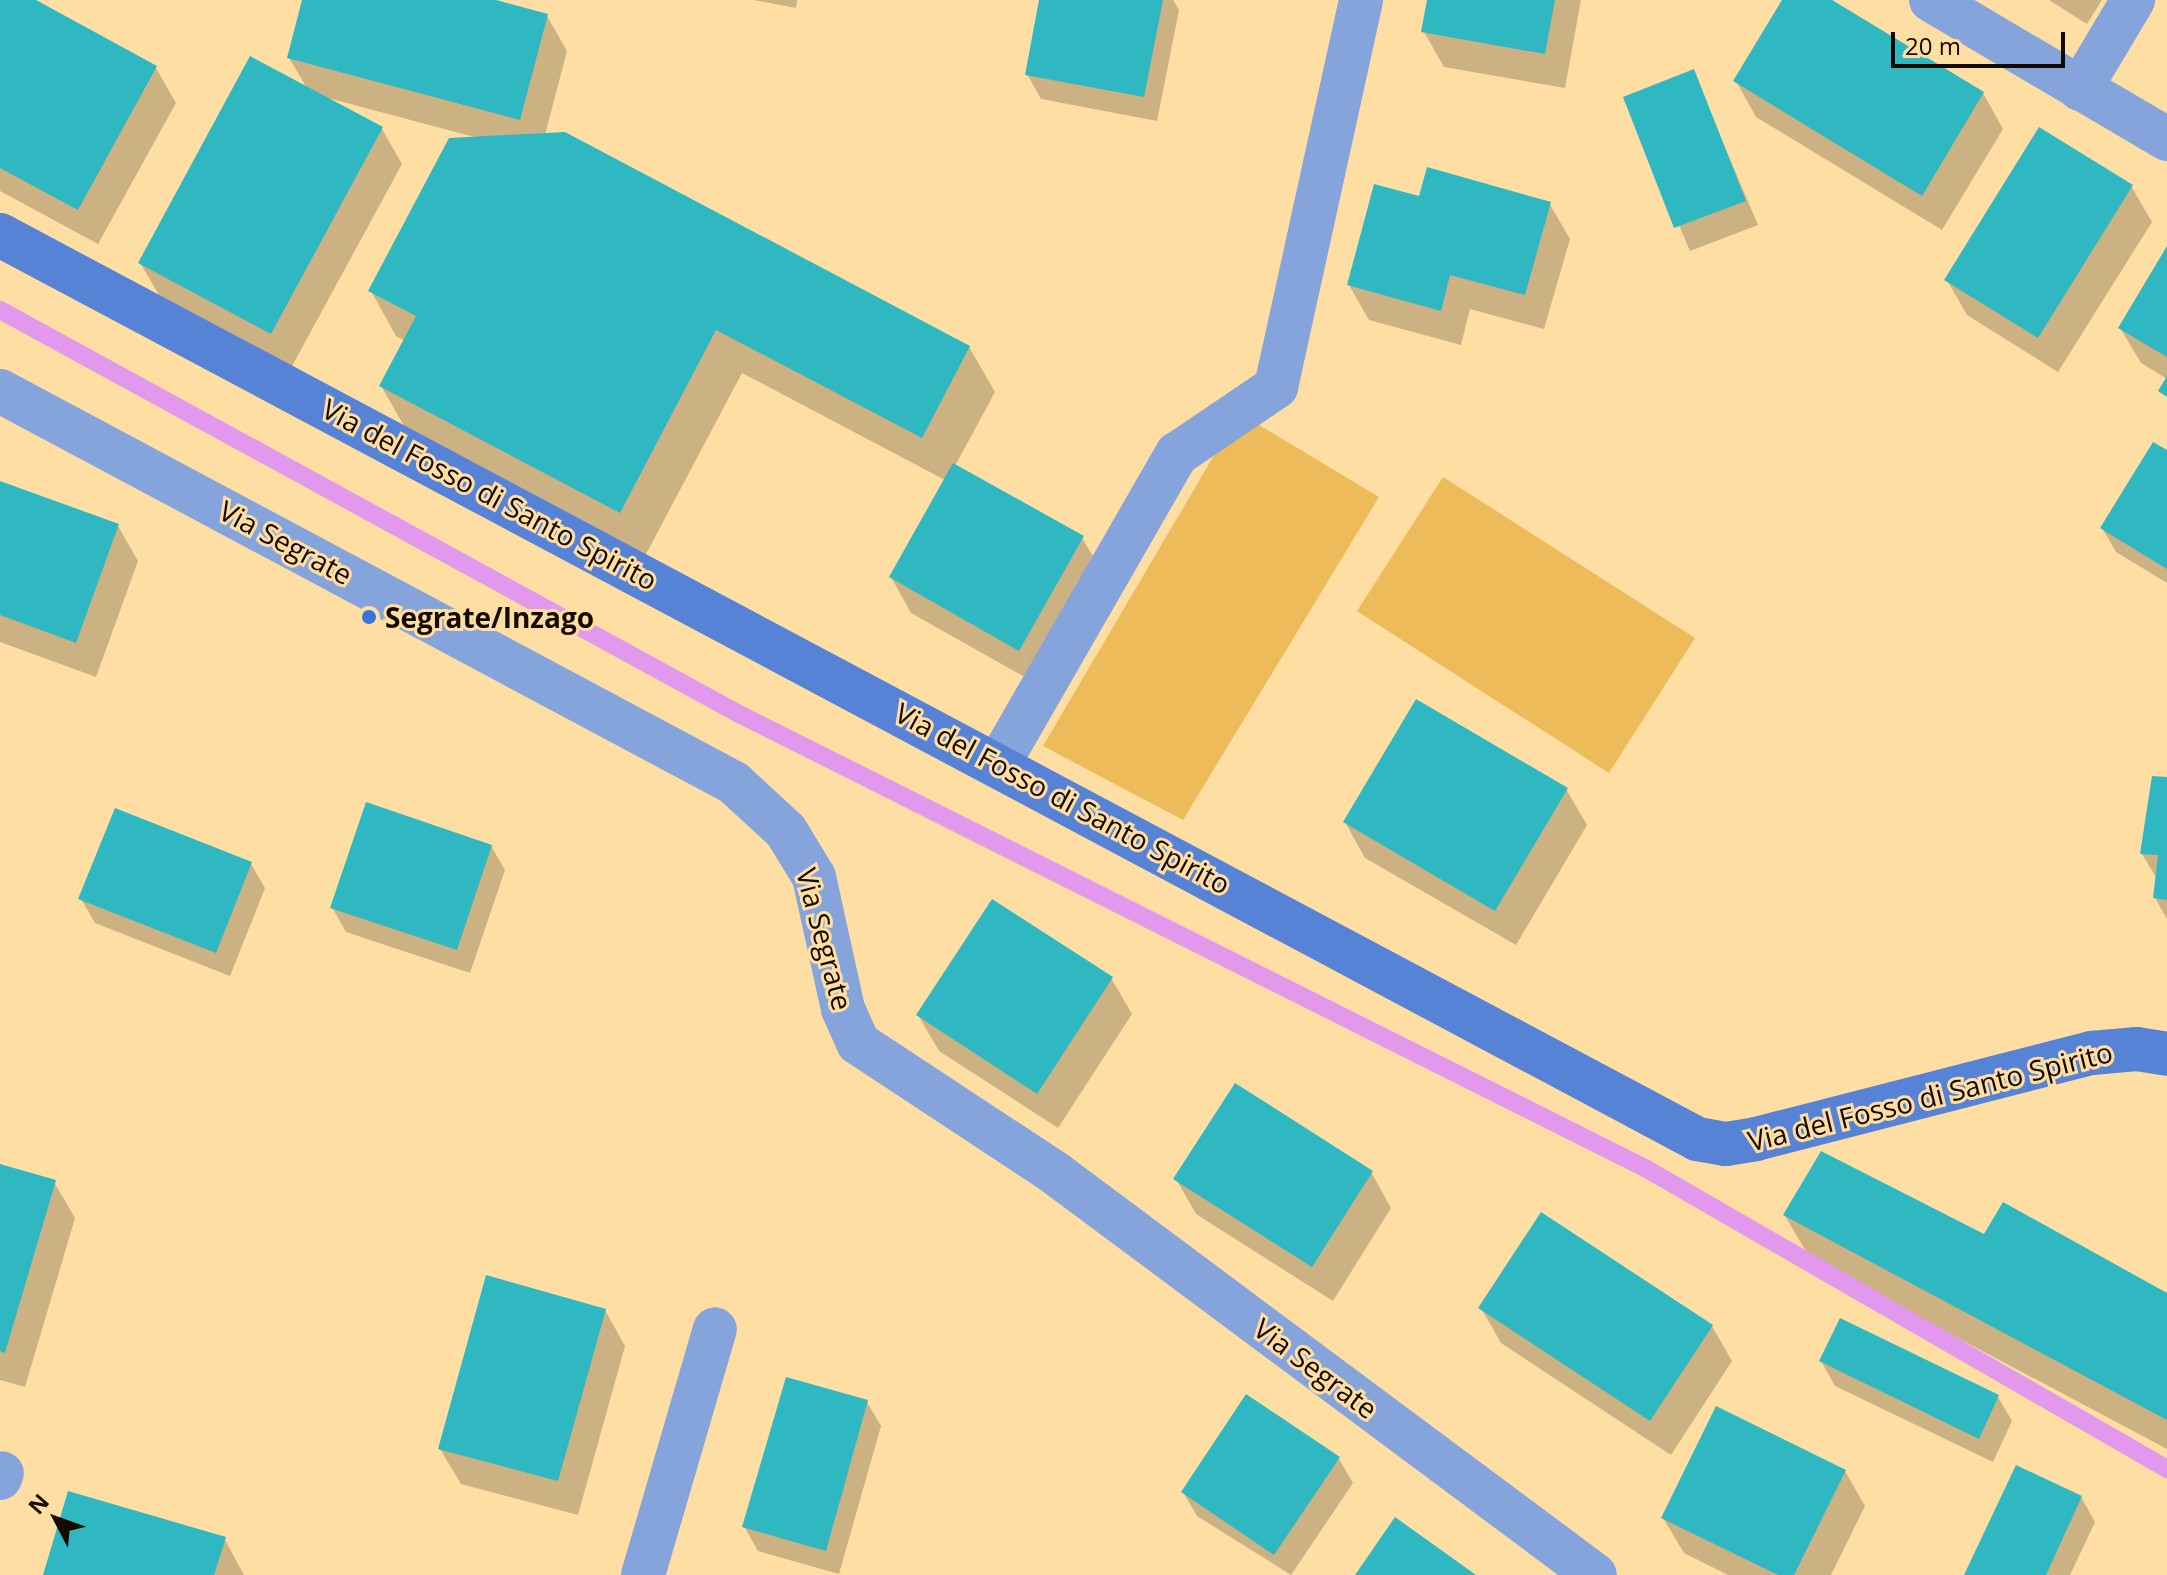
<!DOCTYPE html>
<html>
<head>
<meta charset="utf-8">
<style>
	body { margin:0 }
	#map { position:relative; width:2167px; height:1575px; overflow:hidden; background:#ffdea3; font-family:"Open Sans",sans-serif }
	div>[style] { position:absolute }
	.green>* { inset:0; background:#edbb59 }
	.shadow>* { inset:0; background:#0003 }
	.stream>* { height:18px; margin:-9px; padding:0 9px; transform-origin:9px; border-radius:9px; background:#e198ed }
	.building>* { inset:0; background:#2fb8c1 }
	.street>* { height:44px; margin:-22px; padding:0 22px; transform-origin:22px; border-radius:22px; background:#85a4dc }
	.secondary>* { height:44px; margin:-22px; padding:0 22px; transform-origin:22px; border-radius:22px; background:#5683d6 }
	.dots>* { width:22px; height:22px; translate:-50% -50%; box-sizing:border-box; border:4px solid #ffdea3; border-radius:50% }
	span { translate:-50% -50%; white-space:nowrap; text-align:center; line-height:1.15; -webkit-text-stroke:6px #ffdea3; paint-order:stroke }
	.street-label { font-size:28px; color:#150a00 }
	.poi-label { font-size:28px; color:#150a00; font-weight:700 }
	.left { translate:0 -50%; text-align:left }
	.north { position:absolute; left:16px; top:1479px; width:80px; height:80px; -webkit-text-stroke:6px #ffdea3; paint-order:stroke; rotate:311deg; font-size:22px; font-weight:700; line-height:32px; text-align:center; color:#150a00 }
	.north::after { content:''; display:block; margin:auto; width:28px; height:36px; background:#150a00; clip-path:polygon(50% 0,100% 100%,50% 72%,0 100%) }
	.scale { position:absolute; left:1891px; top:32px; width:174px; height:36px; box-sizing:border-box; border:4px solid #150a00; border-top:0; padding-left:10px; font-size:24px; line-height:28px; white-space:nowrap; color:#150a00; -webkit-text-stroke:6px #ffdea3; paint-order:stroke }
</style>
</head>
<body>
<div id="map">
	<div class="green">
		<i style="clip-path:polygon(1239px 413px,1379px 497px,1183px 820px,1043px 746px)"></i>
		<i style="clip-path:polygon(1443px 477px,1695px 638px,1609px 773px,1357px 611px)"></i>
	</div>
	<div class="shadow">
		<i style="clip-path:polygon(0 0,32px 0,156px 68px,176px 103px,98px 244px,0 191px)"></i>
		<i style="clip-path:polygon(304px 0,488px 0,547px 16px,567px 51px,545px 135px,969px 347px,995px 392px,955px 466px,1082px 538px,1103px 573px,1039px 685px,911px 613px,891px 577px,945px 480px,742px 373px,645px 556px,407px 431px,381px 386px,405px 341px,396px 336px,371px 291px,478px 138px,328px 98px,382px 129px,402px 164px,291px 368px,161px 298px,140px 263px,307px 88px,289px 58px)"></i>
		<i style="clip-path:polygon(754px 0,797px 0,796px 8px)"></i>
		<i style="clip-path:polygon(1041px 0,1173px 0,1179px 10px,1157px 121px,1041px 99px,1027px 74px)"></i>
		<i style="clip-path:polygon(1429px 0,1581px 0,1565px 88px,1444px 67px,1424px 32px)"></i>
		<i style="clip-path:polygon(1784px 0,1828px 0,1983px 93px,2003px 129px,1942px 230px,1756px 117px,1736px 81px)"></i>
		<i style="clip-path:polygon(2049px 0,2102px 0,2087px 24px)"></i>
		<i style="clip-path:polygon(1693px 72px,1758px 225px,1690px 251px,1625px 98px)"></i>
		<i style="clip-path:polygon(2131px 186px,2152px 222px,2058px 372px,1967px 315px,1947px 280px)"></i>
		<i style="clip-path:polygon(1420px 199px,1549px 203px,1570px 239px,1544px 329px,1470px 309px,1461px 345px,1369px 320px,1349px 285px)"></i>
		<i style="clip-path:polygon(2167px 250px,2167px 379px,2141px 363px,2120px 328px)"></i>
		<i style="clip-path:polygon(2167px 452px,2167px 583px,2116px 552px,2102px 528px)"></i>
		<i style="clip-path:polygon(0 483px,118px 526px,138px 561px,96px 677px,0 642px)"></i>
		<i style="clip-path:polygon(2167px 779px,2167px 919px,2155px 898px,2157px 879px,2142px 854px)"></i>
		<i style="clip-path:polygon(1566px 789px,1587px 825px,1516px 945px,1365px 858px,1345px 822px)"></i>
		<i style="clip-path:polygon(491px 846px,505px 870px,470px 973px,346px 932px,332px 907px)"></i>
		<i style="clip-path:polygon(251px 864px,265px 888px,230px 976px,95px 923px,81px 899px)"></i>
		<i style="clip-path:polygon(1111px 978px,1132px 1014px,1058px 1128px,939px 1051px,918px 1015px)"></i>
		<i style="clip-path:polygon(0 1166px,54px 1182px,75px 1218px,25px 1387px,0 1380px)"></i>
		<i style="clip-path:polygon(1371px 1172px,1391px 1208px,1333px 1301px,1196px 1214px,1176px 1179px)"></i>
		<i style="clip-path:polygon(1785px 1216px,1984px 1236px,2167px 1293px,2167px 1449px,1811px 1260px)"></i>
		<i style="clip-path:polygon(1481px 1308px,1712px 1326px,1732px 1361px,1671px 1455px,1501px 1343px)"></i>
		<i style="clip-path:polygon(605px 1310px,625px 1346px,578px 1515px,461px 1484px,440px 1449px)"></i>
		<i style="clip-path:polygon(1821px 1361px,1998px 1397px,2012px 1421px,1993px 1462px,1835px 1386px)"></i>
		<i style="clip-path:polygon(1247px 1397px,1339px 1459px,1353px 1483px,1291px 1575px,1197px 1516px,1183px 1492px)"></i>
		<i style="clip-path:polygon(867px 1402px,881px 1426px,839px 1574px,758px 1551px,744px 1526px)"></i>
		<i style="clip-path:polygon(1845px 1471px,1865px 1506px,1831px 1575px,1728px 1575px,1684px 1553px,1663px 1518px)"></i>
		<i style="clip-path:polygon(2081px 1497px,2095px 1522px,2070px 1575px,1967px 1575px)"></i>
		<i style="clip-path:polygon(224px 1538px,244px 1575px,45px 1575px)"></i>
	</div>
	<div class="stream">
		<i style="left:0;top:310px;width:844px;rotate:28.66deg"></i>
		<i style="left:741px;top:715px;width:1011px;rotate:26.62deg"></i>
		<i style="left:1645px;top:1168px;width:603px;rotate:29.97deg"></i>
	</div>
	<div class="building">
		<i style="clip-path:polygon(0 0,36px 0,157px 66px,78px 210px,0 168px)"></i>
		<i style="clip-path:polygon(302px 0,496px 0,548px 14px,520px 120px,287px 58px)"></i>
		<i style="clip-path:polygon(1039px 0,1163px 0,1144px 97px,1025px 75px)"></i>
		<i style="clip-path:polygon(1427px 0,1555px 0,1545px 54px,1421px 32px)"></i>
		<i style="clip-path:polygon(1782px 0,1832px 0,1984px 92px,1922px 196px,1733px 81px)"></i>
		<i style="clip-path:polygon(250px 56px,383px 127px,271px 334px,138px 263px)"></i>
		<i style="clip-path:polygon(1694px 69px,1746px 201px,1674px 228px,1623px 97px)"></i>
		<i style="clip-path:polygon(2039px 127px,2133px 185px,2038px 338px,1944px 280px)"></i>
		<i style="clip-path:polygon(565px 132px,970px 346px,922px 438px,716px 330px,620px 513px,379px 386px,416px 316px,368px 291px,449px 138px)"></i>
		<i style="clip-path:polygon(1427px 167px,1551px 202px,1525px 295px,1450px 275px,1441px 311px,1347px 285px,1374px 184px,1419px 196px)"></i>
		<i style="clip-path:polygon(2167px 246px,2167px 357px,2118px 328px)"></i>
		<i style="clip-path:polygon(2167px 376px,2167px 397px,2158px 391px)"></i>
		<i style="clip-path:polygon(2153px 442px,2167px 450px,2167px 569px,2100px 528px)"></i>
		<i style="clip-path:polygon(953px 463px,1084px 536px,1019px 651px,889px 577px)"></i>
		<i style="clip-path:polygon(0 481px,119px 524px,76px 643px,0 615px)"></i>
		<i style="clip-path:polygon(1416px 699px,1568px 788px,1495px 911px,1343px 822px)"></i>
		<i style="clip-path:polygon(2152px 776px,2167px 777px,2167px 900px,2153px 898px,2158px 855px,2140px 854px)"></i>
		<i style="clip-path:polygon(366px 802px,492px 845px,457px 950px,330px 908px)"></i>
		<i style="clip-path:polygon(115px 808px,252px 862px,216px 953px,78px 899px)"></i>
		<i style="clip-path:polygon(992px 899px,1113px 977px,1037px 1094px,916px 1015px)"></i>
		<i style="clip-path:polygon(1235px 1083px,1373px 1171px,1312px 1267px,1173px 1179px)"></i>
		<i style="clip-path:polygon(1821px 1151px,1984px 1234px,2003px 1202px,2167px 1293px,2167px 1420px,1783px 1215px)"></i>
		<i style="clip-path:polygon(0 1164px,56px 1180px,5px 1353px,0 1351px)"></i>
		<i style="clip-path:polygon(1541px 1212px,1713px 1325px,1650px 1421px,1478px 1308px)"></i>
		<i style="clip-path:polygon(486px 1275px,606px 1309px,558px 1481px,438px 1449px)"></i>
		<i style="clip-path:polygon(1840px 1318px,1999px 1395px,1979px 1439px,1819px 1361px)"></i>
		<i style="clip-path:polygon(786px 1377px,868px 1400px,826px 1551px,742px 1527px)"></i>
		<i style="clip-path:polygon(1246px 1394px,1340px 1457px,1274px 1555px,1181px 1492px)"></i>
		<i style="clip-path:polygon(1716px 1406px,1846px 1470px,1794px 1575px,1778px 1575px,1661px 1518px)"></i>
		<i style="clip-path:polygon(2016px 1465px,2082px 1496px,2046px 1575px,1964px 1575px)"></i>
		<i style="clip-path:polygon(68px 1491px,226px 1537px,214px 1575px,43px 1575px)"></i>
		<i style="clip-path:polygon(1395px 1517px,1476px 1575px,1355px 1575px)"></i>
	</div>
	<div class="street">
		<i style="left:1931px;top:0;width:274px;rotate:30.5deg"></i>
		<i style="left:2080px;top:89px;width:104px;rotate:-59.2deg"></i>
		<i style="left:0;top:391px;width:832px;rotate:28.1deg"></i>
		<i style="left:734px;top:783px;width:71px;rotate:42.7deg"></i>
		<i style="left:786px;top:831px;width:54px;rotate:58.7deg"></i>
		<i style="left:814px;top:877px;width:135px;rotate:77.6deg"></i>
		<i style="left:843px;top:1009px;width:37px;rotate:66deg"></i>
		<i style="left:858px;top:1043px;width:236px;rotate:33.4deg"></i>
		<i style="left:1055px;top:1173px;width:673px;rotate:36.67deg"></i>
		<i style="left:999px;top:763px;width:357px;rotate:-60.1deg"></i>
		<i style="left:1177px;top:454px;width:120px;rotate:-34.1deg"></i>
		<i style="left:1276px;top:387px;width:396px;rotate:-77.6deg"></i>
		<i style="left:0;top:1478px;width:5px;rotate:-68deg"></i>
		<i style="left:643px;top:1575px;width:256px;rotate:-73.7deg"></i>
	</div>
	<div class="secondary">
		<i style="left:0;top:235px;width:1923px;rotate:28.04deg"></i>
		<i style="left:1697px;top:1139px;width:29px;rotate:10deg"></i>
		<i style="left:1726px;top:1144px;width:30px;rotate:-9deg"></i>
		<i style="left:1756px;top:1139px;width:347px;rotate:-14.4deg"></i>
		<i style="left:2092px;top:1053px;width:45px;rotate:-5.1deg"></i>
		<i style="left:2137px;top:1049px;width:30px;rotate:9deg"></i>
	</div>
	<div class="dots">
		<i style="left:369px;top:617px;background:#3973e2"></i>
	</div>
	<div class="street-label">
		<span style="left:490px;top:494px;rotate:28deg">Via del Fosso di Santo Spirito</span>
		<span style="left:286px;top:542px;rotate:28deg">Via Segrate</span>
		<span style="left:1063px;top:798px;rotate:28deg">Via del Fosso di Santo Spirito</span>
		<span style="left:825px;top:939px;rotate:75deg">Via Segrate</span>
		<span style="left:1930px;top:1096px;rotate:-14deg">Via del Fosso di Santo Spirito</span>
		<span style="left:1316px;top:1368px;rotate:37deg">Via Segrate</span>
	</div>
	<div class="poi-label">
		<span class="left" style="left:385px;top:617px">Segrate/Inzago</span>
	</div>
	<div class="north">N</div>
	<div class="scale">20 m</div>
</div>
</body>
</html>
